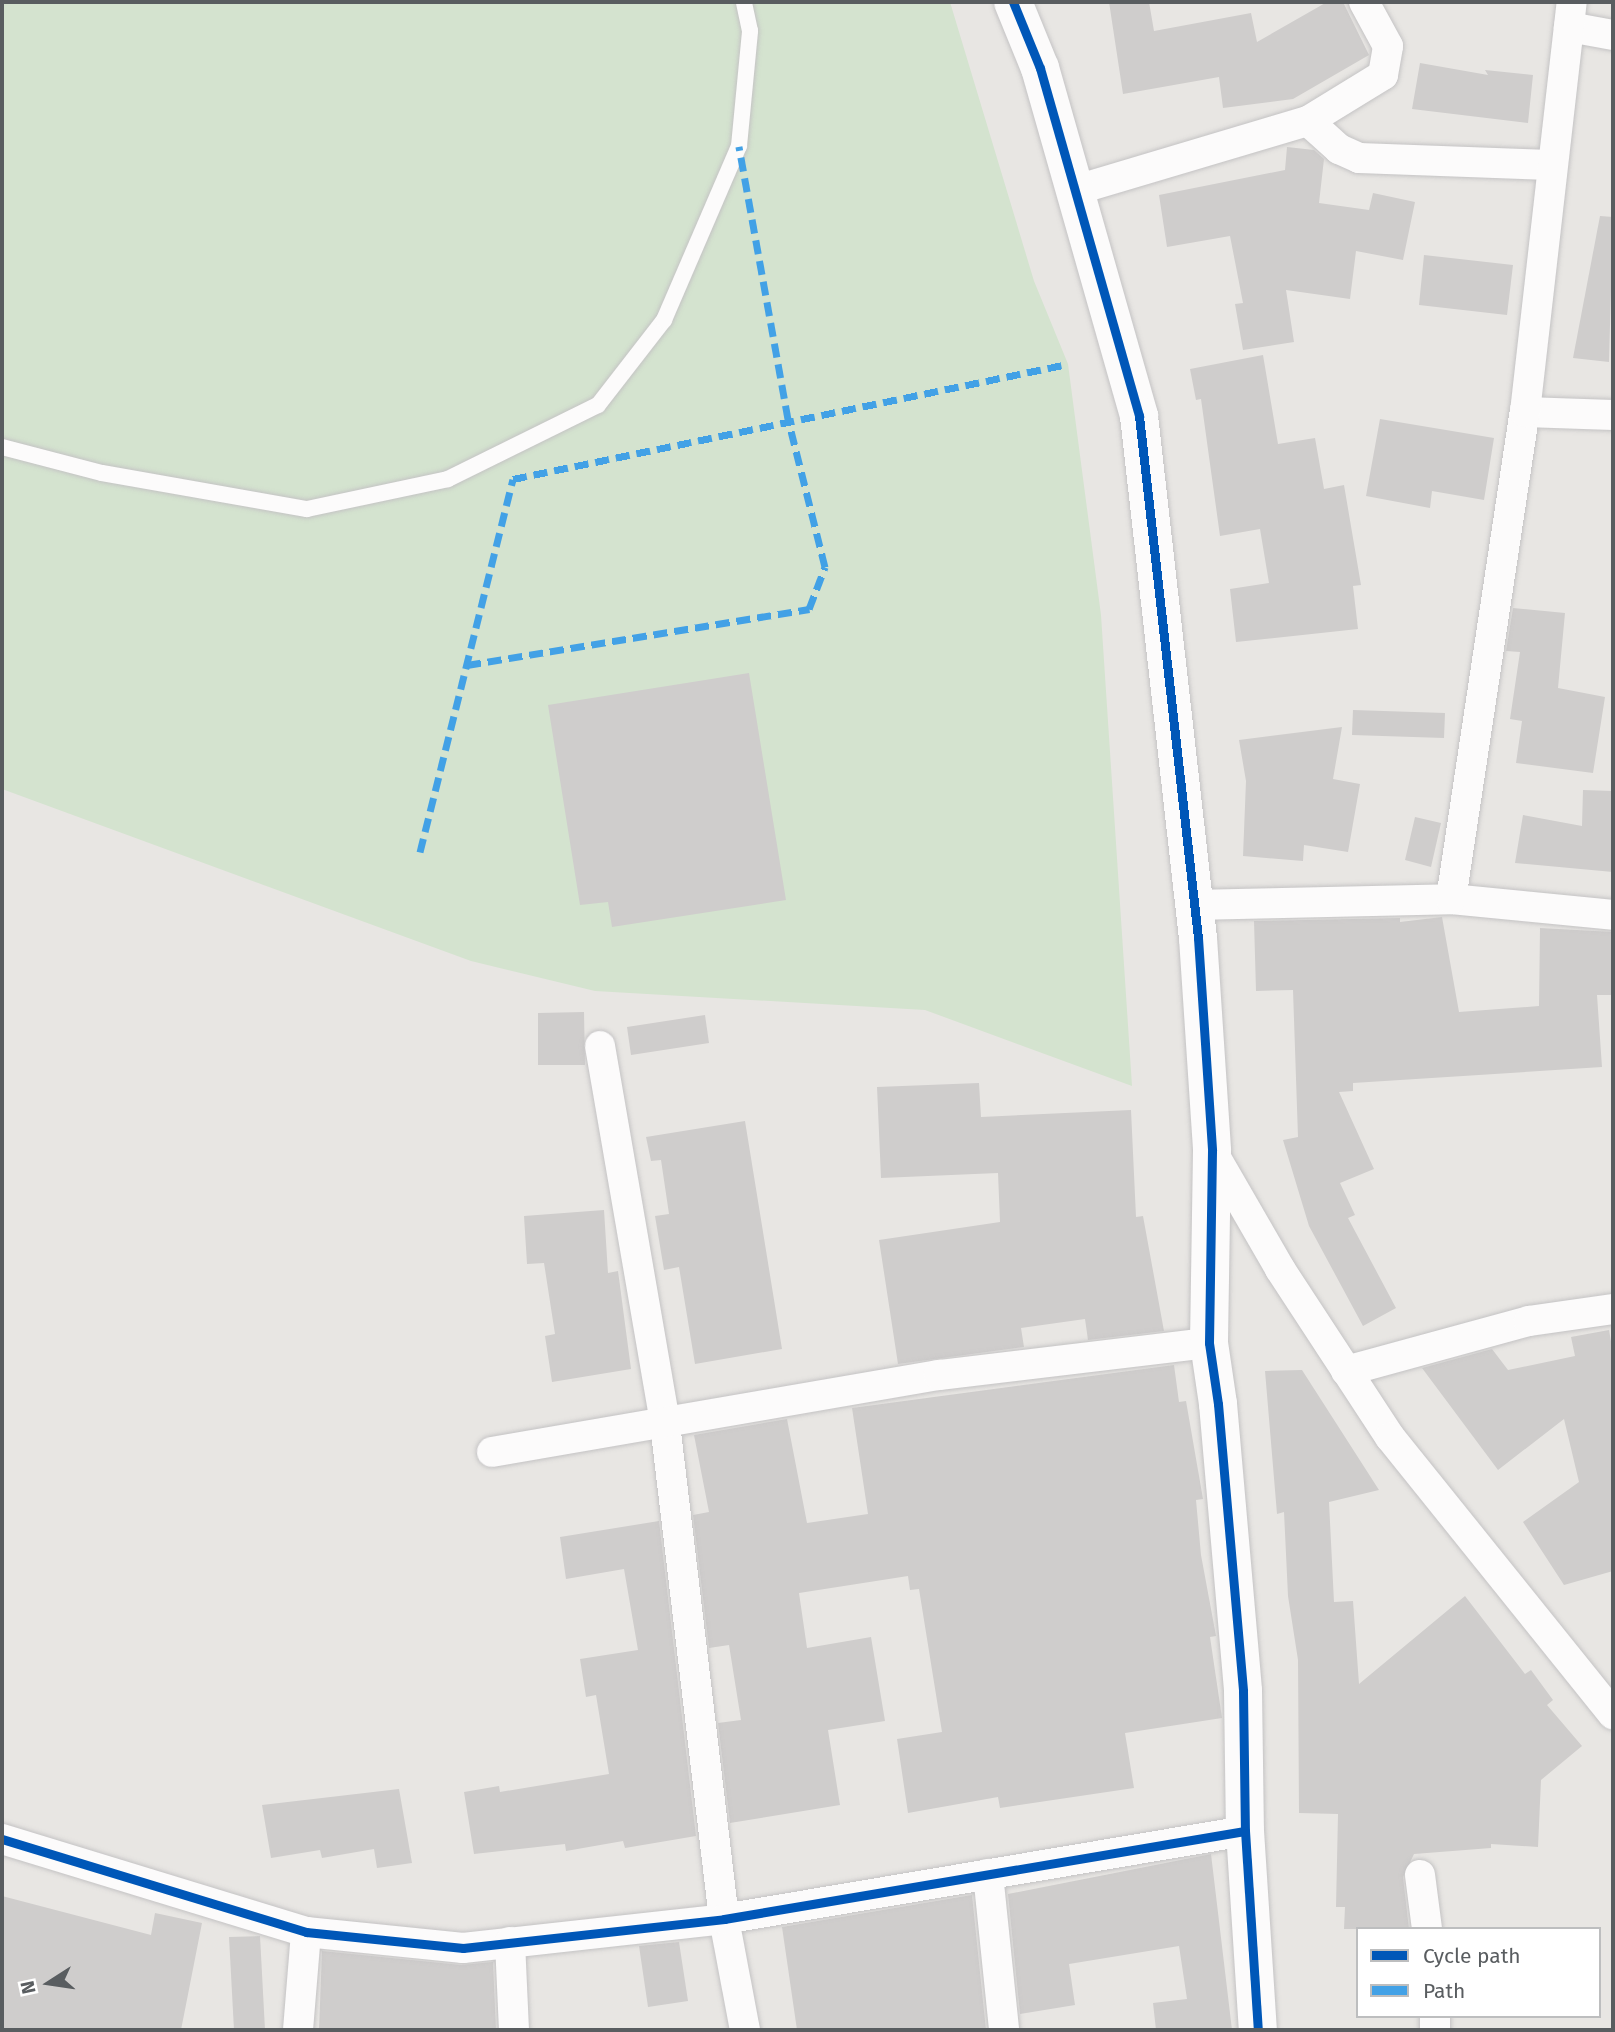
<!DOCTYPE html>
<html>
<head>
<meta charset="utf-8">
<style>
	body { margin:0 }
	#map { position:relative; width:1615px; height:2032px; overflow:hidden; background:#e8e6e3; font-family:"Fira Sans",sans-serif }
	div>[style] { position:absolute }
	.green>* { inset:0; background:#d4e3cf }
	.building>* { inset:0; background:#cfcdcc }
	.roads { filter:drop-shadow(0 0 2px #c4c3c4) drop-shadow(0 0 2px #c4c3c4) }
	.service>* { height:16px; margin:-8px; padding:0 8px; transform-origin:8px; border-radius:8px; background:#fcfbfb }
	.minor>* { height:30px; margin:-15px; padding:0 15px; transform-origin:15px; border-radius:15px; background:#fcfbfb }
	.tertiary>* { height:38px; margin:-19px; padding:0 19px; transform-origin:19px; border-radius:19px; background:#fcfbfb }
	.quiet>* { height:7px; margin-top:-3.5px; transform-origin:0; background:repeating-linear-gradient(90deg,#42a1e6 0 14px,transparent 0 21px) }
	.cycleway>* { height:9px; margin:-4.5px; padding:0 4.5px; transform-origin:4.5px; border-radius:4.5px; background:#0057b8 }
	span { translate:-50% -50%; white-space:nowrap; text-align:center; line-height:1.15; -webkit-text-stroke:5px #fff; paint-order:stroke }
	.frame { position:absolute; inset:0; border:4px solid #595d60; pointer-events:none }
	.legend { position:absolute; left:1356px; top:1927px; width:245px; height:91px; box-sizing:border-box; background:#fff; border:2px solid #bdbebf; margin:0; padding:9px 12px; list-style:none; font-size:21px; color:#595d60 }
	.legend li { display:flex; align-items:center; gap:14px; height:35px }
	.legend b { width:35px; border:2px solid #bdbebf }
	.north { position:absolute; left:14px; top:1948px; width:70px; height:70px; -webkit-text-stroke:5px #fff; paint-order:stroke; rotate:258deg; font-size:19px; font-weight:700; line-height:28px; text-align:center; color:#595d60 }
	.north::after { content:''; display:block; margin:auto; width:24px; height:32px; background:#595d60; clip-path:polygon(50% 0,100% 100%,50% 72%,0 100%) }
</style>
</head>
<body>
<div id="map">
	<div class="green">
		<i style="clip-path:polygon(2px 2px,950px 2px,1034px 281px,1068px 364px,1101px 615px,1132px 1086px,925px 1010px,595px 991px,471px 961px,2px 789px)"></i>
	</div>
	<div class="building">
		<i style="clip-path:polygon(1109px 2px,1149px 2px,1154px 31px,1251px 13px,1257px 42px,1327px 2px,1343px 2px,1369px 55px,1293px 99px,1223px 108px,1219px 77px,1123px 94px)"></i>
		<i style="clip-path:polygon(1420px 63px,1488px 75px,1485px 70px,1533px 75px,1528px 123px,1412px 109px)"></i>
		<i style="clip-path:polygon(1287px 147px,1314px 150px,1324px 159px,1319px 203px,1369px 210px,1373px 193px,1415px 202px,1403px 260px,1356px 251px,1350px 299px,1286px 290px,1294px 342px,1243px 350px,1235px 304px,1243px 303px,1230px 236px,1167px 247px,1159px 195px,1285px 170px)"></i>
		<i style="clip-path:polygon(1600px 216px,1613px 217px,1609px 362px,1573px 358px)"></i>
		<i style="clip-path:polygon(1424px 255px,1513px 265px,1507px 315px,1419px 305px)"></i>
		<i style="clip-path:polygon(1263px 355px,1278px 444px,1315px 438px,1324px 489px,1344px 485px,1361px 585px,1353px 586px,1358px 629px,1236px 642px,1230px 589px,1269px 583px,1260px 529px,1220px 536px,1201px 399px,1196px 400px,1190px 369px)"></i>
		<i style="clip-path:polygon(1380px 419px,1494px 438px,1484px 500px,1432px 491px,1430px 508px,1366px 496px)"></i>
		<i style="clip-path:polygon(1513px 608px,1565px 613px,1558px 688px,1605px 697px,1593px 773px,1516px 763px,1522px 721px,1510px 719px,1520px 652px,1506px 651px)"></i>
		<i style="clip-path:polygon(749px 673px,786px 900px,612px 927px,608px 902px,580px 905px,548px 705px)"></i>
		<i style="clip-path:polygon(1353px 710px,1445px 713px,1444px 738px,1352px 735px)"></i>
		<i style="clip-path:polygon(1342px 727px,1333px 779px,1360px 784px,1348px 852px,1304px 845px,1303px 861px,1243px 856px,1246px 781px,1239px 740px)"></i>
		<i style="clip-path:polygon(1583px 790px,1613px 791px,1613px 872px,1515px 863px,1523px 815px,1582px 826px)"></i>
		<i style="clip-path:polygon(1415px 817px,1441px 823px,1431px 867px,1405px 860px)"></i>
		<i style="clip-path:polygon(1442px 917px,1459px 1012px,1539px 1006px,1540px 928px,1613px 932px,1613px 995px,1597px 995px,1602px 1067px,1353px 1083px,1353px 1091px,1339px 1092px,1374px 1169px,1340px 1183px,1355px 1215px,1348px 1218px,1396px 1308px,1363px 1326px,1309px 1226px,1283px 1140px,1298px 1137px,1293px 990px,1256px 991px,1254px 921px,1400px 918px,1400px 922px)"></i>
		<i style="clip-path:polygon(584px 1012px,585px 1065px,538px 1065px,538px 1013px)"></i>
		<i style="clip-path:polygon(705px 1015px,709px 1043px,631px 1055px,627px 1027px)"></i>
		<i style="clip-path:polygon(979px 1083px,981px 1117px,1131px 1110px,1136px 1217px,1143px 1216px,1164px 1331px,1088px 1340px,1085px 1319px,1021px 1328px,1024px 1347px,898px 1364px,879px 1240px,1000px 1222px,998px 1173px,881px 1178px,877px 1087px)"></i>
		<i style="clip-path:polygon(745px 1121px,782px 1349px,695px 1364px,679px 1267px,664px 1270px,655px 1216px,669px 1214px,661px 1160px,651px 1161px,646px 1137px)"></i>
		<i style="clip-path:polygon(604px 1210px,608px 1273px,618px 1271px,631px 1369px,552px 1382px,545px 1336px,555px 1334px,544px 1263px,527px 1264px,524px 1216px)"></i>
		<i style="clip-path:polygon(1609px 1330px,1613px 1353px,1613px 1571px,1564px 1585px,1523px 1522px,1579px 1482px,1564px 1419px,1498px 1470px,1422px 1368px,1492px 1349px,1508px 1370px,1575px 1356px,1571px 1337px)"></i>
		<i style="clip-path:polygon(1174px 1365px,1179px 1402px,1186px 1401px,1203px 1499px,1196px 1500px,1201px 1555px,1216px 1636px,1210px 1637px,1222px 1718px,1125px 1733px,1134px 1788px,1000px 1808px,998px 1797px,908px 1813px,897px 1739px,942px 1732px,919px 1589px,910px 1590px,908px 1576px,799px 1593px,807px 1648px,871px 1637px,885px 1721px,828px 1730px,840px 1805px,730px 1823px,718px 1723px,741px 1720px,729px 1645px,709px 1648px,693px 1515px,709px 1512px,694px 1435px,787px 1419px,807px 1523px,868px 1514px,852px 1408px)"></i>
		<i style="clip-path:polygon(1302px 1370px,1379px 1490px,1329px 1502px,1334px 1602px,1353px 1601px,1359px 1684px,1465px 1596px,1525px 1674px,1531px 1670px,1553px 1700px,1547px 1705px,1582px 1746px,1541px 1780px,1538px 1847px,1491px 1844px,1491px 1848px,1414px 1854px,1403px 1877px,1409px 1929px,1344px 1929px,1345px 1907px,1336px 1907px,1338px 1814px,1299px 1813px,1298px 1660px,1288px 1596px,1284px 1512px,1277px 1514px,1265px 1371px)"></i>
		<i style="clip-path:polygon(659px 1521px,696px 1836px,625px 1848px,623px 1841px,566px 1851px,565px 1844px,474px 1854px,464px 1792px,499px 1786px,500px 1792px,609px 1774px,596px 1695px,586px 1697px,580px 1659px,638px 1650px,624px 1569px,566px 1579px,560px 1537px)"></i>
		<i style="clip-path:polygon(399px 1789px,412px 1863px,377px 1868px,374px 1849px,322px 1858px,320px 1850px,271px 1858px,262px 1805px)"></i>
		<i style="clip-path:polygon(1211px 1854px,1232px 2030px,1156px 2030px,1153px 2003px,1187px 1999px,1179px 1946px,1069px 1964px,1075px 2005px,1020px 2014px,1008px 1894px)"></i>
		<i style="clip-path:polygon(972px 1895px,986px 2030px,797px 2030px,782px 1927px)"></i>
		<i style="clip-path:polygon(2px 1896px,151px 1935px,155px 1913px,202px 1923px,181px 2030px,2px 2030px)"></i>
		<i style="clip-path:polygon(260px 1936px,265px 2030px,234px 2030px,229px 1937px)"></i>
		<i style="clip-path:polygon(679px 1942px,688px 2001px,648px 2007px,639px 1946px)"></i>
		<i style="clip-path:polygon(322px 1951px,461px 1965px,493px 1962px,496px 2030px,319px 2030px)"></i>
	</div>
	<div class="roads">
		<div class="service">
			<i style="left:2px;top:447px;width:103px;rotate:14.6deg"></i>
			<i style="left:102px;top:473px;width:208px;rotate:10deg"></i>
			<i style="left:307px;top:509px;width:144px;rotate:-12deg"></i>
			<i style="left:448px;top:479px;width:167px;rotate:-26.3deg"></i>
			<i style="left:598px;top:405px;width:108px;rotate:-52.2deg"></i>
			<i style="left:664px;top:320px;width:189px;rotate:-66.7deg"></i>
			<i style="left:739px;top:146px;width:116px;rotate:-84.5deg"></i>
			<i style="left:750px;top:31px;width:30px;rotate:-102deg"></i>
		</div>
		<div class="minor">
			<i style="left:1569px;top:27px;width:45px;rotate:10.3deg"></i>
			<i style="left:1308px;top:121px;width:42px;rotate:42.1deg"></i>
			<i style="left:1339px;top:149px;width:22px;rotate:24deg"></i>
			<i style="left:1359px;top:158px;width:191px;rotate:2.1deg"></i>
			<i style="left:1076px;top:190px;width:242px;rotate:-16.6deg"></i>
			<i style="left:1308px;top:121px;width:88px;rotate:-31.5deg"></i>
			<i style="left:1383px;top:75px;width:29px;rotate:-80deg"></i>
			<i style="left:1388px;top:46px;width:50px;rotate:-118.6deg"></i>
			<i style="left:1525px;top:412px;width:88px;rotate:2deg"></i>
			<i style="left:1451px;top:899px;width:163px;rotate:5.6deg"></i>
			<i style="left:1193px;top:905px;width:258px;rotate:-1.3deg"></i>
			<i style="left:1451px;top:899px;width:493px;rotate:-81.4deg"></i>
			<i style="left:1525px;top:412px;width:413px;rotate:-83.5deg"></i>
			<i style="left:600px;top:1046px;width:384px;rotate:80.2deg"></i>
			<i style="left:665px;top:1424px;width:499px;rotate:83.2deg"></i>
			<i style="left:724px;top:1919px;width:113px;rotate:79.3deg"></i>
			<i style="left:1212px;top:1151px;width:136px;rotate:60deg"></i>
			<i style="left:1280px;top:1269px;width:201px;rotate:56.8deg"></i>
			<i style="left:1390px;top:1437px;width:356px;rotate:51.2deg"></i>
			<i style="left:1346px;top:1371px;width:190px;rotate:-15.3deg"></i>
			<i style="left:1529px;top:1321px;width:85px;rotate:-8.1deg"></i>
			<i style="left:492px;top:1452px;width:454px;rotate:-9.8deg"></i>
			<i style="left:939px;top:1375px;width:272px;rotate:-6.8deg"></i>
			<i style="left:2px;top:1839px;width:318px;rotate:17deg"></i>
			<i style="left:306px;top:1932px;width:158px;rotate:5.8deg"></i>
			<i style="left:463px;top:1948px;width:263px;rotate:-6.3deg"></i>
			<i style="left:724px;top:1919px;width:528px;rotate:-9.59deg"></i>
			<i style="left:988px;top:1874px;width:157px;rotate:84.1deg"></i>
			<i style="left:1420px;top:1875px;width:54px;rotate:82.6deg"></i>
			<i style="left:510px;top:1942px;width:88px;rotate:87.4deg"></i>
			<i style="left:298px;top:2030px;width:98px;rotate:-85.3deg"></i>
			<i style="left:1435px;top:2030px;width:14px;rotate:-90deg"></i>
		</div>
		<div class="tertiary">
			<i style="left:1013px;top:2px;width:71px;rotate:67.8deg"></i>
			<i style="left:1040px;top:68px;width:362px;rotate:74.1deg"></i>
			<i style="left:1139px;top:416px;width:525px;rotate:83.55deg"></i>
			<i style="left:1198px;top:938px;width:213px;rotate:86.2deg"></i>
			<i style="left:1212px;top:1151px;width:192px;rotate:90.9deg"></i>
			<i style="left:1209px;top:1343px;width:62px;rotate:81.6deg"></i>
			<i style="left:1218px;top:1404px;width:288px;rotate:85deg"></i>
			<i style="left:1243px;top:1691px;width:140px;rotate:89.2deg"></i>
			<i style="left:1245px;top:1831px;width:199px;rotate:86.3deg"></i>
		</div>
	</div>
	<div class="quiet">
		<i style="left:467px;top:665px;width:347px;rotate:-9.3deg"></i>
		<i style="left:809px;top:609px;width:45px;rotate:-69.1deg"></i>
		<i style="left:825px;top:567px;width:153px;rotate:-104deg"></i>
		<i style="left:788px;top:419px;width:277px;rotate:-100.2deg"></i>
		<i style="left:420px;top:852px;width:384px;rotate:-76deg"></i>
		<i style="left:513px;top:479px;width:567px;rotate:-11.71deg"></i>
	</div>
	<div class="cycleway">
		<i style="left:1013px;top:2px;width:71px;rotate:67.8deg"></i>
		<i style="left:1040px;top:68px;width:362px;rotate:74.1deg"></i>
		<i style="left:1139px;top:416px;width:525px;rotate:83.55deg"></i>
		<i style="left:1198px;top:938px;width:213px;rotate:86.2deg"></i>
		<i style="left:1212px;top:1151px;width:192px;rotate:90.9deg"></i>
		<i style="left:1209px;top:1343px;width:62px;rotate:81.6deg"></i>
		<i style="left:1218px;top:1404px;width:288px;rotate:85deg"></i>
		<i style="left:1243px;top:1691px;width:140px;rotate:89.2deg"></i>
		<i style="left:1245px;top:1831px;width:199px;rotate:86.3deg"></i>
		<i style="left:2px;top:1839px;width:318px;rotate:17deg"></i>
		<i style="left:306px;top:1932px;width:158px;rotate:5.8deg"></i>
		<i style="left:463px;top:1948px;width:263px;rotate:-6.3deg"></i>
		<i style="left:724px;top:1919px;width:528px;rotate:-9.59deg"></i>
	</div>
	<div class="frame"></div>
	<ul class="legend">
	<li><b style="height:9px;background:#0057b8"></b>Cycle path</li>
	<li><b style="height:9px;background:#42a1e6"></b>Path</li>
	</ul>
	<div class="north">N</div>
</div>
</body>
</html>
